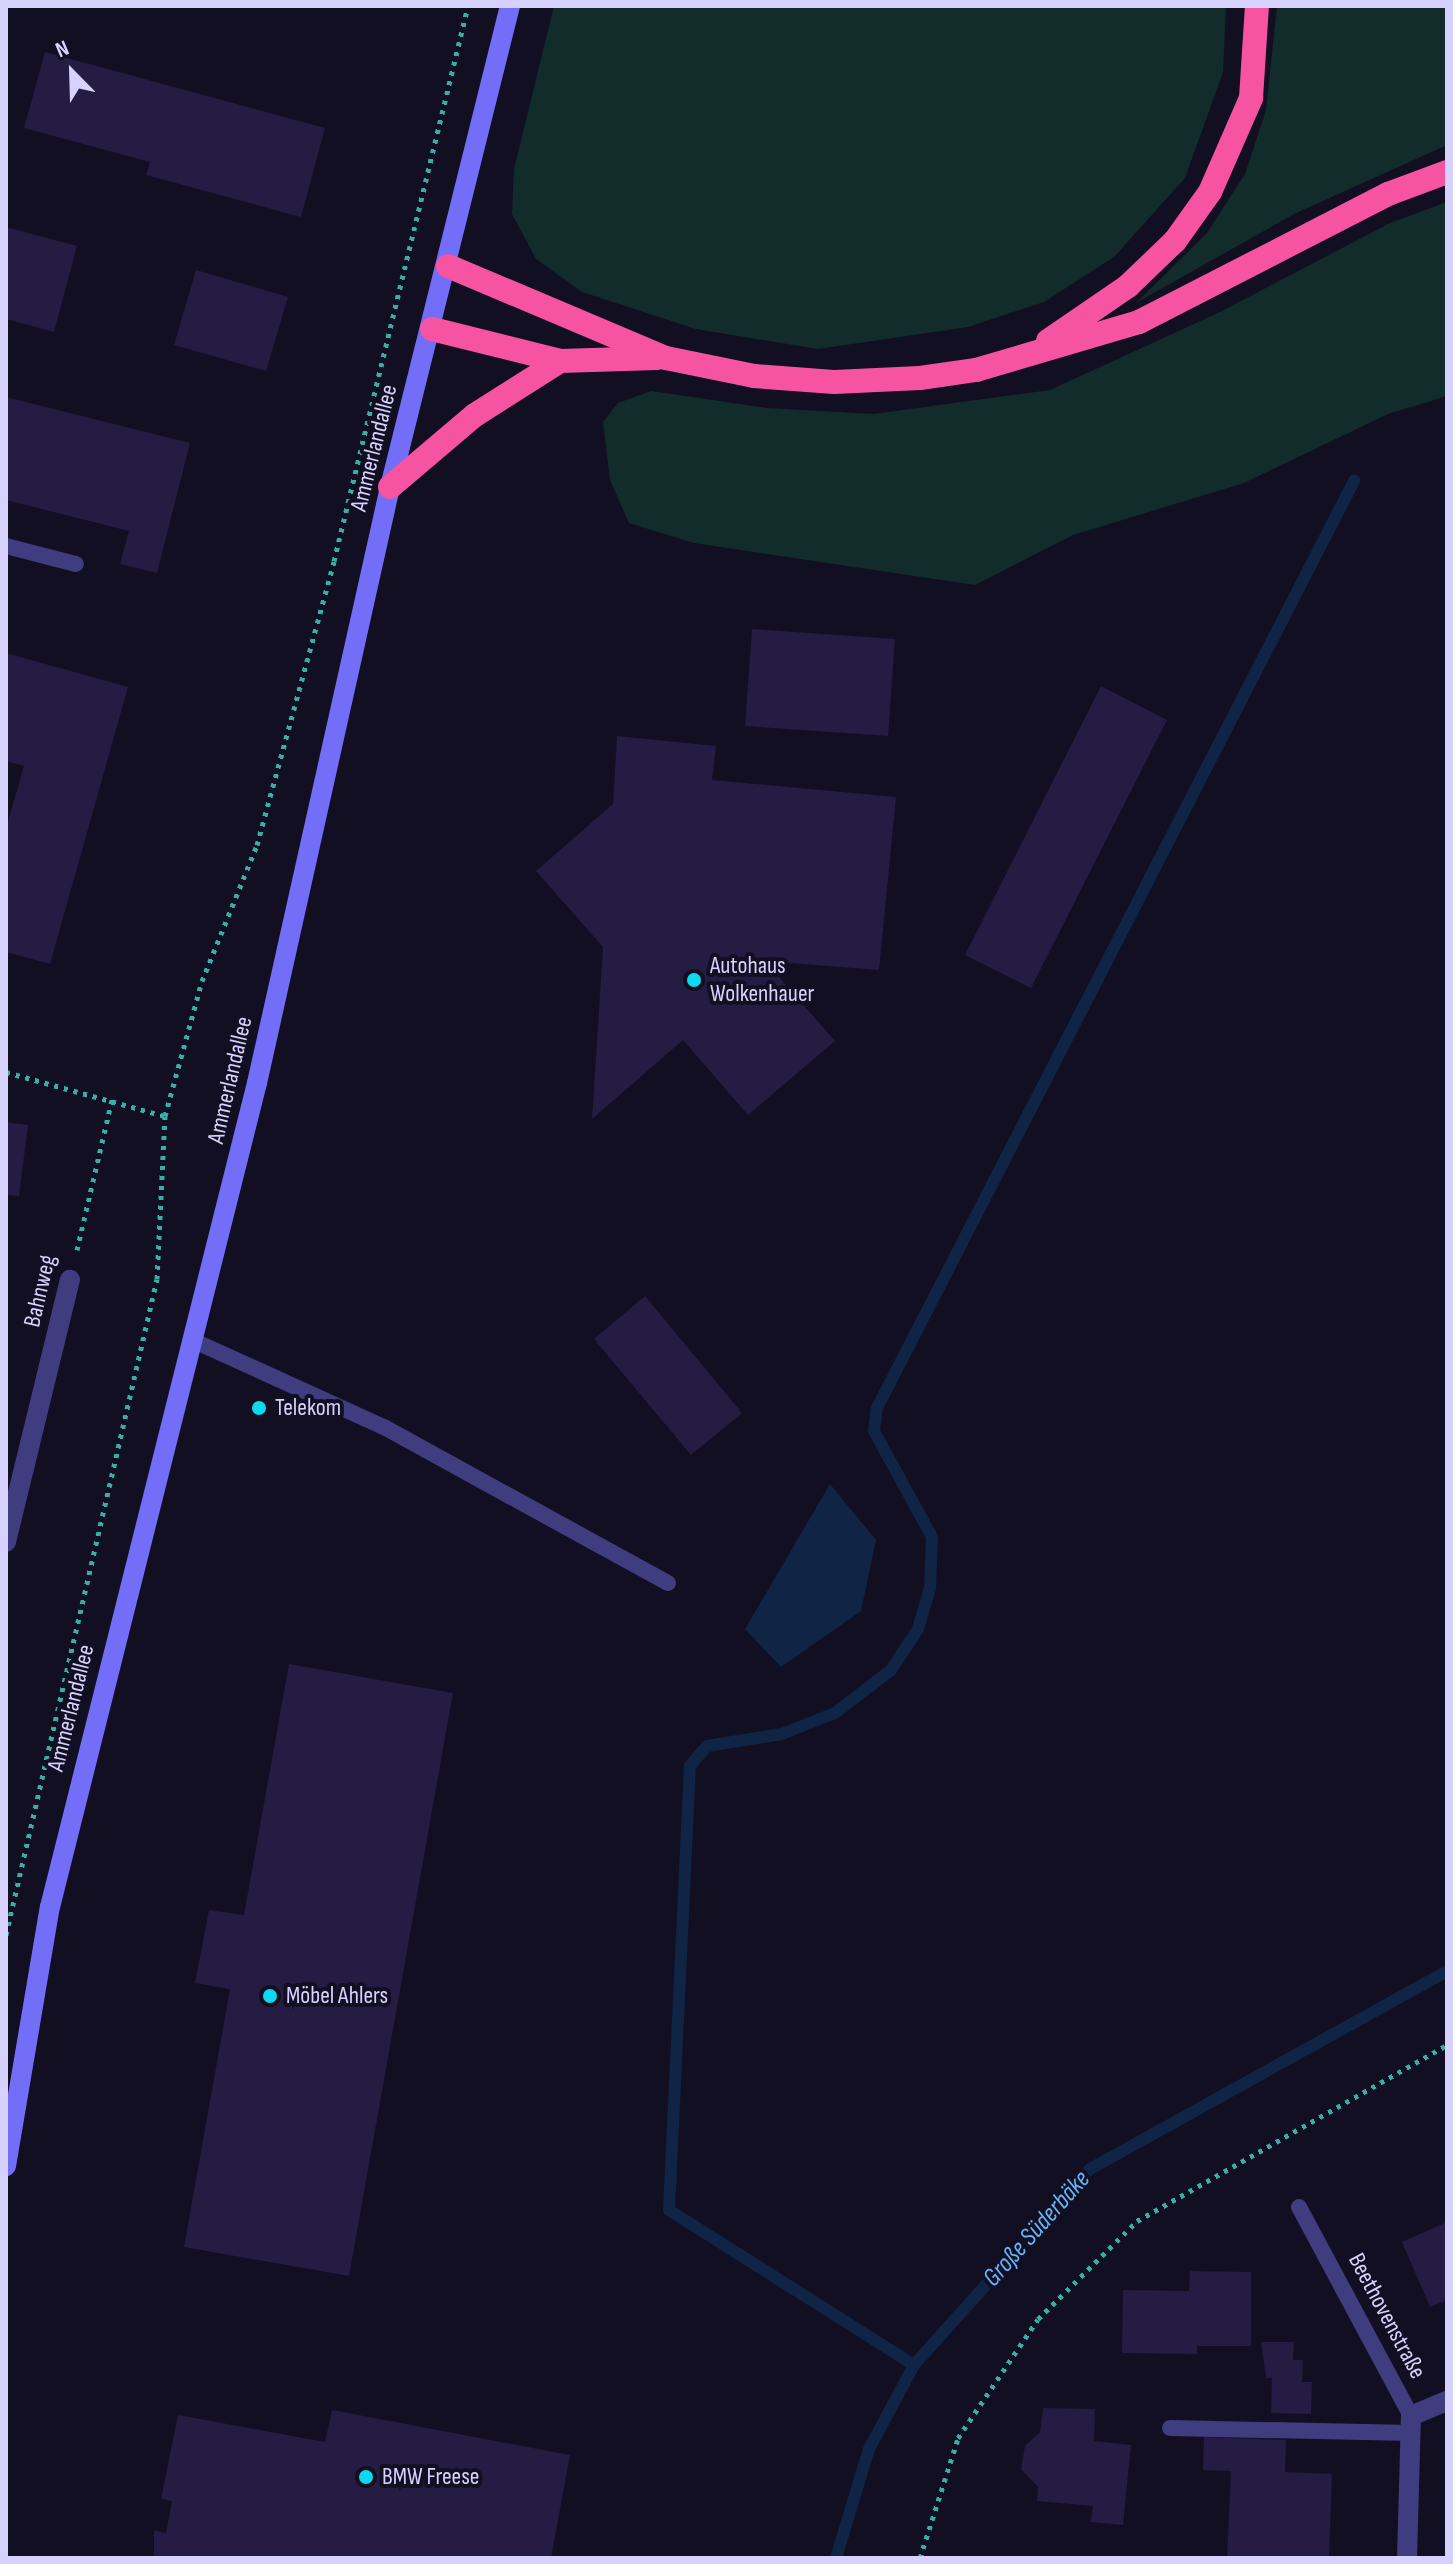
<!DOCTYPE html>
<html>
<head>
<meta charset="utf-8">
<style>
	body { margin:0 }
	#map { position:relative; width:1453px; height:2564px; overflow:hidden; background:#120f22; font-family:"Sofia Sans Condensed",sans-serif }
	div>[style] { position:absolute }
	.green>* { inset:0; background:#122c2b }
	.water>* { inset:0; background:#102445 }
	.stream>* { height:12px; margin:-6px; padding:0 6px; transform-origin:6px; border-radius:6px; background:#102445 }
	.building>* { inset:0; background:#241c42 }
	.path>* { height:5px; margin-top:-2.5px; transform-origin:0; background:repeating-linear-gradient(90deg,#35afa7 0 4px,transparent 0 10px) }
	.service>* { height:16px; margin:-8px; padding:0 8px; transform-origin:8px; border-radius:8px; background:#3f3c7f }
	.minor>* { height:20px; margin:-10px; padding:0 10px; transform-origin:10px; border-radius:10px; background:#3f3c7f }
	.secondary>* { height:20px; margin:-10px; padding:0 10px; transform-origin:10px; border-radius:10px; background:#726ef8 }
	.motorway>* { height:24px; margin:-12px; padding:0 12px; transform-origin:12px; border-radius:12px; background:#f654a2 }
	.dots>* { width:22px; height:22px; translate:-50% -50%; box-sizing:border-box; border:4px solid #120f22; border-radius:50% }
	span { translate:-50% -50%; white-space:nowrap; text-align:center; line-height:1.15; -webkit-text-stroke:8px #120f22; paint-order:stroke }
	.street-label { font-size:24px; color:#d7d2fd }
	.poi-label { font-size:24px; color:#d7d2fd }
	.left { translate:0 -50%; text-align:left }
	.water-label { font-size:26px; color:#66b4f7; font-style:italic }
	.frame { position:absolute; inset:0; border:8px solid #d7d2fd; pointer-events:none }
	.north { position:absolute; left:32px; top:32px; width:80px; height:80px; -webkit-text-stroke:6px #120f22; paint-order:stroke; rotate:337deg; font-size:22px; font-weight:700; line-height:32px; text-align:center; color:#d7d2fd }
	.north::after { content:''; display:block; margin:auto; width:28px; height:36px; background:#d7d2fd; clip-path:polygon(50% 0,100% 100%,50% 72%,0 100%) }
</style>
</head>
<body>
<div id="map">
	<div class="green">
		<i style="clip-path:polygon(554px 6px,1226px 6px,1223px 72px,1185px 178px,1114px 257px,1044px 302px,968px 327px,818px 349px,696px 329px,582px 292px,536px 259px,512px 214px,514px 169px)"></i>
		<i style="clip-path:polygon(1277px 6px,1447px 6px,1447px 145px,1294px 214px,1136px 303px,1207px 233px,1245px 174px,1266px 110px)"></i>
		<i style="clip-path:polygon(1447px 202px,1447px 396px,1388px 414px,1244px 483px,1073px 535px,975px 585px,694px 543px,629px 523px,610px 480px,603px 422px,618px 403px,651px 391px,767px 408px,874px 414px,1050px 390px,1218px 313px,1390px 223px)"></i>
	</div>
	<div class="water">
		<i style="clip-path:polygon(830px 1484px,876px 1540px,861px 1611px,781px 1667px,745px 1629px)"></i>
	</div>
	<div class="stream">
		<i style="left:914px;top:2365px;width:290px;rotate:-147.7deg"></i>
		<i style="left:669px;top:2210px;width:444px;rotate:-87.3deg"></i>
		<i style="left:690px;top:1766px;width:26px;rotate:-50deg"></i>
		<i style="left:707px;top:1746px;width:76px;rotate:-9.1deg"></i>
		<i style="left:782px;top:1734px;width:57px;rotate:-21.6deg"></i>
		<i style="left:835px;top:1713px;width:71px;rotate:-37.5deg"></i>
		<i style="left:891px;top:1670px;width:49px;rotate:-56.6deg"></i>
		<i style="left:918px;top:1629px;width:43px;rotate:-73.7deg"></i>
		<i style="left:930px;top:1588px;width:51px;rotate:-87.8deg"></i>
		<i style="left:932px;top:1537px;width:121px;rotate:-118.7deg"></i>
		<i style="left:874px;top:1431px;width:23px;rotate:-83deg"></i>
		<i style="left:877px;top:1408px;width:1043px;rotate:-62.77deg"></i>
		<i style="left:836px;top:2558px;width:114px;rotate:-73.2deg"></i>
		<i style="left:869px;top:2449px;width:95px;rotate:-61.8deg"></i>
		<i style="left:914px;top:2365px;width:263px;rotate:-48.1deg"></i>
		<i style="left:1090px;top:2169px;width:408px;rotate:-29deg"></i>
	</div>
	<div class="building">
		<i style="clip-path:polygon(45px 52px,325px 128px,301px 217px,146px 175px,150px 162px,24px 128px)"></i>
		<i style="clip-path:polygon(6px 227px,77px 246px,54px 332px,6px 319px)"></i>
		<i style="clip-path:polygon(196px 270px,288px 297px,266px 371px,174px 345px)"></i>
		<i style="clip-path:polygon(6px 397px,190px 443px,157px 573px,120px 564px,129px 531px,6px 500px)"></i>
		<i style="clip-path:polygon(752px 629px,895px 639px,888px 736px,745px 726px)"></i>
		<i style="clip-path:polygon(6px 653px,128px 687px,50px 964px,6px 952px,6px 828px,24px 766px,6px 761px)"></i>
		<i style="clip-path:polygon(1101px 686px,1167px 720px,1031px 988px,965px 955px)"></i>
		<i style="clip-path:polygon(617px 736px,716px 746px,712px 780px,896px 797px,879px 970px,765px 961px,835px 1041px,748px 1115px,683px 1040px,592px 1119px,603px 947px,536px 871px,613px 804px)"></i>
		<i style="clip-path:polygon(6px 1122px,28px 1125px,19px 1196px,6px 1195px)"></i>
		<i style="clip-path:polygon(645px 1296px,742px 1413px,691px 1455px,594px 1339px)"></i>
		<i style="clip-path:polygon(289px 1664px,453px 1693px,349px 2276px,184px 2247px,230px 1989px,195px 1983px,209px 1910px,244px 1915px)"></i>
		<i style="clip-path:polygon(1447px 2222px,1447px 2300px,1430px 2307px,1402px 2242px)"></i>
		<i style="clip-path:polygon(1190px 2271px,1251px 2272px,1251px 2346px,1197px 2346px,1197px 2354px,1122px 2353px,1123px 2290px,1189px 2291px)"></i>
		<i style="clip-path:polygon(1261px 2342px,1294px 2342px,1293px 2360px,1303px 2360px,1302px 2382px,1312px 2382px,1311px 2414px,1271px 2413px,1272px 2378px,1266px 2378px)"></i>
		<i style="clip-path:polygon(1043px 2408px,1095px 2409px,1094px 2441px,1131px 2445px,1123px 2525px,1091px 2522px,1093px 2506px,1037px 2501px,1038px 2487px,1021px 2469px,1025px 2446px,1040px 2432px)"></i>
		<i style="clip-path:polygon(332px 2410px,570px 2455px,551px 2558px,154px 2558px,154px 2530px,166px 2533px,172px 2501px,161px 2499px,178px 2415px,325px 2442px)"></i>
		<i style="clip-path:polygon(1204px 2437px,1286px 2440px,1285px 2472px,1332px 2474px,1329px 2558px,1227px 2558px,1231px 2471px,1203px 2470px)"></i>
	</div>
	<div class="path">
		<i style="left:6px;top:1072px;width:165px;rotate:15.5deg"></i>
		<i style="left:77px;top:1250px;width:155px;rotate:-76.9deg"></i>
		<i style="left:6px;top:1935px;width:673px;rotate:-77.04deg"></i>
		<i style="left:157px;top:1279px;width:163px;rotate:-87.2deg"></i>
		<i style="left:165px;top:1116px;width:140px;rotate:-74.7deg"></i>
		<i style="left:202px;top:981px;width:147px;rotate:-68deg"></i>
		<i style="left:257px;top:845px;width:294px;rotate:-74.8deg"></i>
		<i style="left:334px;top:561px;width:571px;rotate:-76.43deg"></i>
		<i style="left:920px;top:2558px;width:126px;rotate:-72.4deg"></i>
		<i style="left:958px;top:2438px;width:143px;rotate:-56.1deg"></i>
		<i style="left:1038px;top:2319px;width:139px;rotate:-44.7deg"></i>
		<i style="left:1137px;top:2221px;width:356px;rotate:-29.6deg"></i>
	</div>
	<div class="service">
		<i style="left:6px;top:546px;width:72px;rotate:14.4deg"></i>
		<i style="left:192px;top:1340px;width:211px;rotate:24.4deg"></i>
		<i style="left:384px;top:1427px;width:324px;rotate:28.8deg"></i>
		<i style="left:1299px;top:2207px;width:237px;rotate:61.8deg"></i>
		<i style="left:1170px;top:2428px;width:241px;rotate:1.2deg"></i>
	</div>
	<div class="minor">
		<i style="left:6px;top:1542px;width:270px;rotate:-76.3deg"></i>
		<i style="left:1407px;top:2558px;width:142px;rotate:-88.4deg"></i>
		<i style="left:1411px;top:2416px;width:39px;rotate:-23deg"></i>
	</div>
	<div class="secondary">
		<i style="left:6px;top:2166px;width:263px;rotate:-80.4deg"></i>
		<i style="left:50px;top:1907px;width:850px;rotate:-75.9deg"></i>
		<i style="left:257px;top:1083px;width:611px;rotate:-77.42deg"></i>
		<i style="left:390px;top:487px;width:496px;rotate:-76deg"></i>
	</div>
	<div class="motorway">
		<i style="left:448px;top:266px;width:237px;rotate:22.9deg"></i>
		<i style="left:666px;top:358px;width:90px;rotate:11.6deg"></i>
		<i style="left:754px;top:376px;width:80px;rotate:4.3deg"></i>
		<i style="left:834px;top:382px;width:86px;rotate:-2.7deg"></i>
		<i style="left:920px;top:378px;width:57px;rotate:-8.1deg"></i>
		<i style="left:976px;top:370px;width:170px;rotate:-16.4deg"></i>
		<i style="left:1139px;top:322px;width:280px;rotate:-27.2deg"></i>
		<i style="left:1388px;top:194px;width:63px;rotate:-20.4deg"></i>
		<i style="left:432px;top:329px;width:132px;rotate:14deg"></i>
		<i style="left:560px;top:361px;width:97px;rotate:-1.8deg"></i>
		<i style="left:1048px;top:341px;width:97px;rotate:-34.5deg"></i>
		<i style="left:1128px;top:286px;width:65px;rotate:-43.8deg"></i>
		<i style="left:1175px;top:241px;width:60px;rotate:-54.5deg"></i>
		<i style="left:1210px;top:192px;width:103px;rotate:-66.4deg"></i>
		<i style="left:1251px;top:98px;width:92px;rotate:-86.3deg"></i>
		<i style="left:390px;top:487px;width:111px;rotate:-40.3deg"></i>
		<i style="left:475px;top:415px;width:101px;rotate:-32.4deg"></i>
	</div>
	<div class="dots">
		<i style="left:694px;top:980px;background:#0cd9ef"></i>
		<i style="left:259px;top:1408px;background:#0cd9ef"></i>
		<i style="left:270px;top:1996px;background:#0cd9ef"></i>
		<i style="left:366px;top:2477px;background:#0cd9ef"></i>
	</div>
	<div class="street-label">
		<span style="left:374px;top:448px;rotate:-76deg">Ammerlandallee</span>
		<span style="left:230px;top:1080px;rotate:-77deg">Ammerlandallee</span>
		<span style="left:40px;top:1291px;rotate:-77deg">Bahnweg</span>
		<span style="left:71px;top:1708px;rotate:-76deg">Ammerlandallee</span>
		<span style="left:1387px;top:2316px;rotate:62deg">Beethovenstraße</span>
	</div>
	<div class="poi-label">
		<span class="left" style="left:710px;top:980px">Autohaus<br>Wolkenhauer</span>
		<span class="left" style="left:275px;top:1408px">Telekom</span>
		<span class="left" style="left:286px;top:1996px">Möbel Ahlers</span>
		<span class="left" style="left:382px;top:2477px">BMW Freese</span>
	</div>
	<div class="water-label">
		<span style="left:1037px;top:2229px;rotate:-48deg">Große Süderbäke</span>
	</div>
	<div class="frame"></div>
	<div class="north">N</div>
</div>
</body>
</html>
